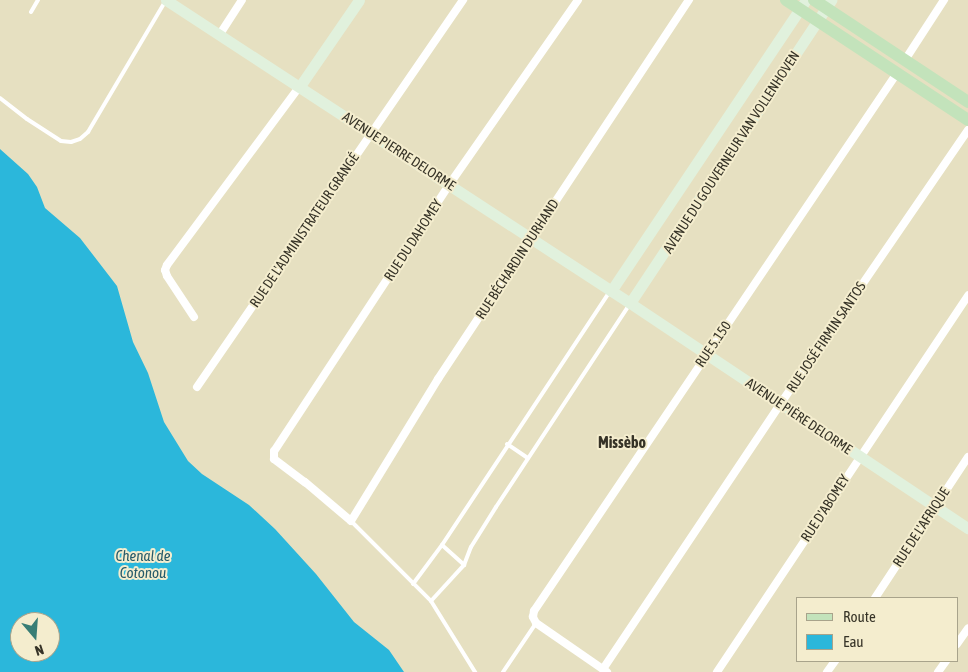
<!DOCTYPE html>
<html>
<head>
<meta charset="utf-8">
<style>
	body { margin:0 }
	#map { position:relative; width:968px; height:672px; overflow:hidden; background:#e6e0c1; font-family:"Asap Condensed",sans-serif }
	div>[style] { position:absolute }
	.water>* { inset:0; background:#2bb7db }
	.lane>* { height:4px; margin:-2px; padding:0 2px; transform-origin:2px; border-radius:2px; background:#fff }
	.street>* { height:8px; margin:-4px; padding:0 4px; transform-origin:4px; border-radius:4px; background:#fff }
	.secondary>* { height:11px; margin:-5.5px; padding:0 5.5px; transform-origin:5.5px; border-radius:5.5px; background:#e1f1dd }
	.primary>* { height:12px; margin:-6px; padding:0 6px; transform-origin:6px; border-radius:6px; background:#c3e3bb }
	span { translate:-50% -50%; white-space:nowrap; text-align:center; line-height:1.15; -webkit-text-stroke:4px #f4edce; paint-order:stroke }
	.street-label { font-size:14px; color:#363327 }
	.water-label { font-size:15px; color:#255a6a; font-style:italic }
	.quarter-label { font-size:16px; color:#363327; font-weight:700 }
	.legend { position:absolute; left:796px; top:597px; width:162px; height:65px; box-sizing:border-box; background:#f4edce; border:1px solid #a8a38b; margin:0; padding:6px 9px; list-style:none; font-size:15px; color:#363327 }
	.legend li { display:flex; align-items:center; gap:10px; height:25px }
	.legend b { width:25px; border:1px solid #a8a38b }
	.north { position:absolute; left:10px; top:612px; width:50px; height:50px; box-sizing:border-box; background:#f4edce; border:1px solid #a8a38b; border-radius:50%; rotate:162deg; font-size:14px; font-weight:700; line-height:20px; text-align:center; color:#363327 }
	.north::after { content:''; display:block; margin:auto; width:18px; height:22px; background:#387e75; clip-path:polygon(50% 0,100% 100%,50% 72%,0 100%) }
</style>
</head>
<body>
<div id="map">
	<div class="water">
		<i style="clip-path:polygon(evenodd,0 149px,28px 174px,37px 187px,45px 208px,80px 238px,117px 286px,133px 342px,148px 373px,164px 422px,188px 461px,202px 474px,249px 505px,275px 529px,316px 574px,354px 622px,389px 650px,404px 672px,0 672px,0 149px,20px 622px,50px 622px,50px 652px,20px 652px,20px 622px)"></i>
	</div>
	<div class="lane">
		<i style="left:31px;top:12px;width:14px;rotate:-60deg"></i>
		<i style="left:0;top:98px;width:34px;rotate:38deg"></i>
		<i style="left:27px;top:119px;width:40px;rotate:32.9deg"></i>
		<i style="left:61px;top:141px;width:10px;rotate:6deg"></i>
		<i style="left:71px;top:142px;width:9px;rotate:-18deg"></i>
		<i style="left:80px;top:139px;width:11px;rotate:-41deg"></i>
		<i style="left:88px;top:132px;width:151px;rotate:-59.4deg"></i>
		<i style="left:507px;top:444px;width:25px;rotate:34deg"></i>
		<i style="left:351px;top:521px;width:113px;rotate:45deg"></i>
		<i style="left:431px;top:601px;width:84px;rotate:58.2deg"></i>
		<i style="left:442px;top:545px;width:30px;rotate:42deg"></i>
		<i style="left:413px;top:584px;width:49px;rotate:-53.4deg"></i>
		<i style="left:442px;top:545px;width:305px;rotate:-56.5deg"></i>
		<i style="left:431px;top:601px;width:49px;rotate:-47.5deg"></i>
		<i style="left:464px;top:565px;width:19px;rotate:-69deg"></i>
		<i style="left:471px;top:547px;width:47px;rotate:-58deg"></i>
		<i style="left:496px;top:507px;width:242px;rotate:-56.6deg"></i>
		<i style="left:503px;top:672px;width:59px;rotate:-56deg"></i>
	</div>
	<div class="street">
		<i style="left:578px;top:0;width:226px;rotate:124.9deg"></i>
		<i style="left:449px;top:185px;width:318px;rotate:123.3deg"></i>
		<i style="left:274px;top:451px;width:8px;rotate:90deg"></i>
		<i style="left:274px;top:459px;width:39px;rotate:37deg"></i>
		<i style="left:305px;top:482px;width:60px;rotate:40.3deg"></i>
		<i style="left:351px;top:521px;width:167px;rotate:-58.5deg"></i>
		<i style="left:438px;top:379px;width:455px;rotate:-56.5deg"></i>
		<i style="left:220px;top:34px;width:40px;rotate:-57.1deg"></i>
		<i style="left:905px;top:60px;width:72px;rotate:-57deg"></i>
		<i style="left:194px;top:317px;width:49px;rotate:-123.4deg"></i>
		<i style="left:167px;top:276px;width:6px;rotate:-108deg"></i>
		<i style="left:165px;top:270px;width:5px;rotate:-68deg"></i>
		<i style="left:167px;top:265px;width:223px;rotate:-53.4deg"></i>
		<i style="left:197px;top:387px;width:470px;rotate:-55.5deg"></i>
		<i style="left:875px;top:598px;width:169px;rotate:-56.6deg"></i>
		<i style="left:957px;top:644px;width:19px;rotate:-55deg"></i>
		<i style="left:603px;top:669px;width:320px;rotate:-56.2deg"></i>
		<i style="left:781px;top:403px;width:331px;rotate:-55.6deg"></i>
		<i style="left:607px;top:672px;width:86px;rotate:-145.4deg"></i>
		<i style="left:536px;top:623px;width:7px;rotate:-117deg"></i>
		<i style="left:533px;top:617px;width:6px;rotate:-81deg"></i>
		<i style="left:534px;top:611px;width:649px;rotate:-55.99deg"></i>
		<i style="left:717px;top:672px;width:453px;rotate:-56.3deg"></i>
		<i style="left:827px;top:672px;width:14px;rotate:-54deg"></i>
		<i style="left:938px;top:672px;width:14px;rotate:-54deg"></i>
	</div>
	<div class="secondary">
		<i style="left:166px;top:0;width:554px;rotate:33.15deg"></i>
		<i style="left:630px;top:303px;width:406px;rotate:33.7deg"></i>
		<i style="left:300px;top:86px;width:104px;rotate:-55.5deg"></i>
		<i style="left:611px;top:291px;width:350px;rotate:-56.2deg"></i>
		<i style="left:630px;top:303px;width:364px;rotate:-56.4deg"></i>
	</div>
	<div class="primary">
		<i style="left:786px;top:0;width:218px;rotate:33.4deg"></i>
		<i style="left:814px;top:0;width:185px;rotate:33.5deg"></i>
	</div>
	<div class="street-label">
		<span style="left:399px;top:151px;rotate:33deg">AVENUE PIERRE DELORME</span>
		<span style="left:731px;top:152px;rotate:-57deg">AVENUE DU GOUVERNEUR VAN VOLLENHOVEN</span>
		<span style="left:304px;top:230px;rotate:-56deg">RUE DE L'ADMINISTRATEUR GRANGÉ</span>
		<span style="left:413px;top:240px;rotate:-57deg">RUE DU DAHOMEY</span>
		<span style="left:517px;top:259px;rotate:-57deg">RUE BÉCHARDIN DURHAND</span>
		<span style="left:826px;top:337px;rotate:-56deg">RUE JOSÉ FIRMIN SANTOS</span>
		<span style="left:713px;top:344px;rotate:-56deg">RUE 5.150</span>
		<span style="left:799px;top:416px;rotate:34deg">AVENUE PIÈRE DELORME</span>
		<span style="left:825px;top:508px;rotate:-57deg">RUE D'ABOMEY</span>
		<span style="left:921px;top:527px;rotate:-57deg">RUE DE L'AFRIQUE</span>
	</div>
	<div class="water-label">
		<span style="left:143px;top:564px">Chenal de<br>Cotonou</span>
	</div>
	<div class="quarter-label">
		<span style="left:622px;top:442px">Missèbo</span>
	</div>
	<ul class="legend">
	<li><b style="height:6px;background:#c3e3bb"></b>Route</li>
	<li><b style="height:14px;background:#2bb7db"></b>Eau</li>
	</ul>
	<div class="north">N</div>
</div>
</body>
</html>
